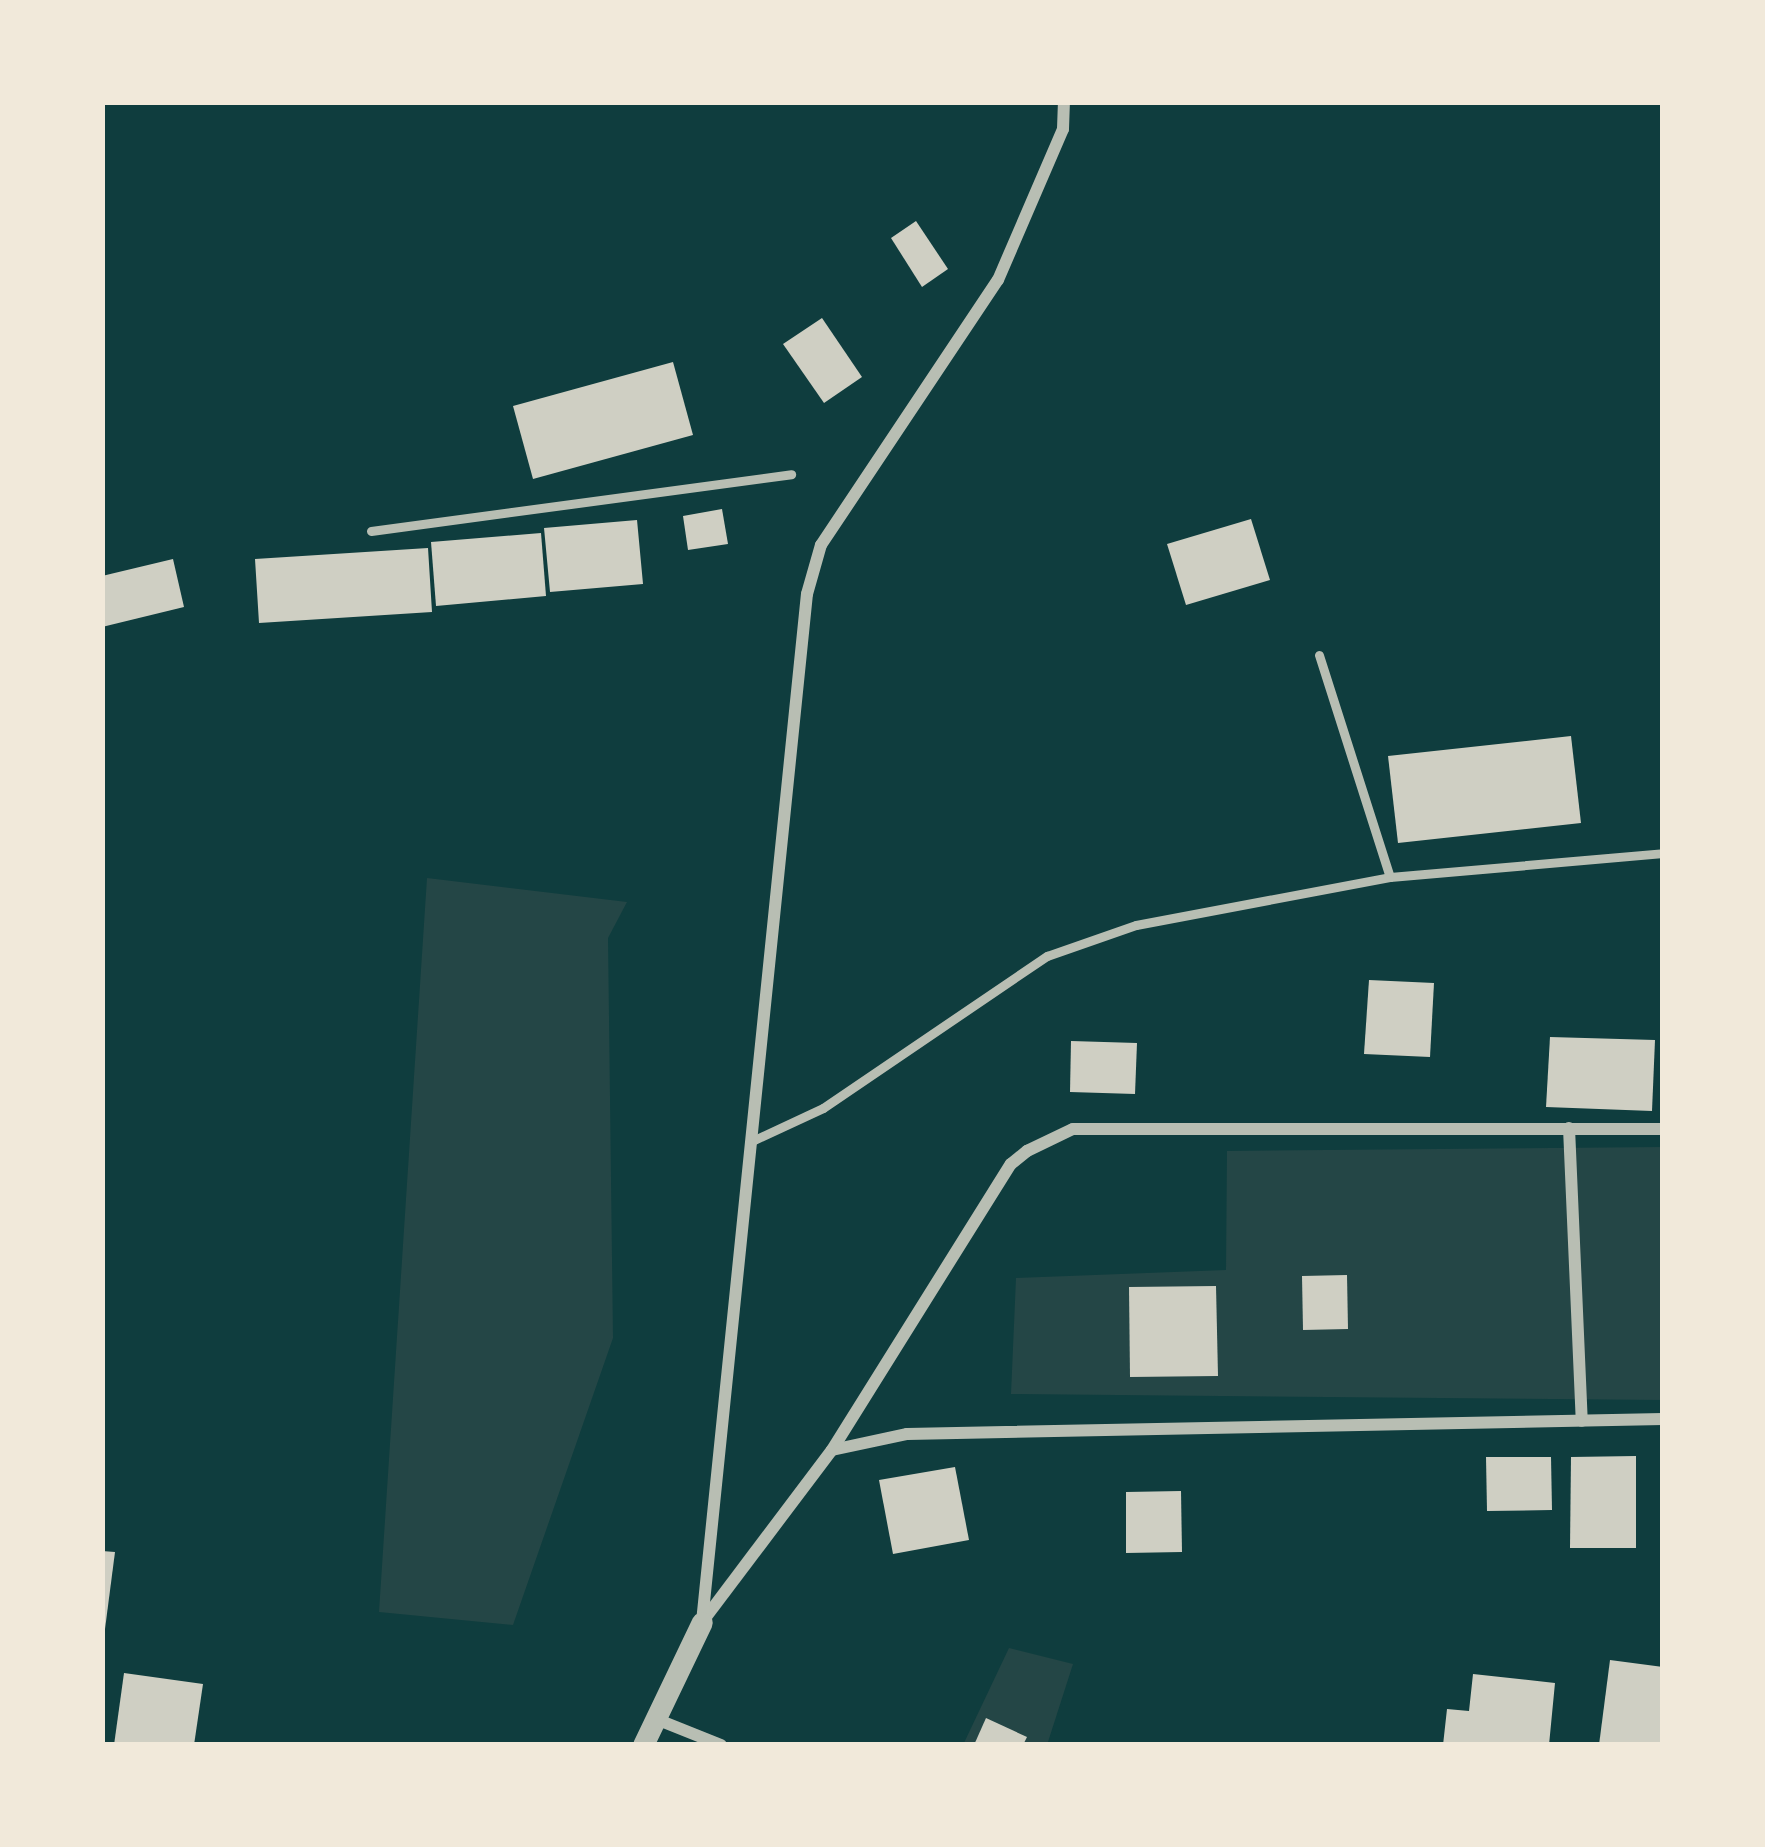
<!DOCTYPE html>
<html>
<head>
<meta charset="utf-8">
<style>
	body { margin:0 }
	#map { position:relative; width:1765px; height:1847px; overflow:hidden; background:#0f3d3e; font-family:Raleway,sans-serif }
	div>[style] { position:absolute }
	.green>* { inset:0; background:#244646 }
	.building>* { inset:0; background:#cfcfc3 }
	.service>* { height:9px; margin:-4.5px; padding:0 4.5px; transform-origin:4.5px; border-radius:4.5px; background:#b8beb3 }
	.minor>* { height:12px; margin:-6px; padding:0 6px; transform-origin:6px; border-radius:6px; background:#b8beb3 }
	.tertiary>* { height:21px; margin:-10.5px; padding:0 10.5px; transform-origin:10.5px; border-radius:10.5px; background:#b8beb3 }
	span { translate:-50% -50%; white-space:nowrap; text-align:center; line-height:1.15; -webkit-text-stroke:9px #f1e9da; paint-order:stroke }
	.frame { position:absolute; inset:0; border:105px solid #f1e9da; pointer-events:none }
</style>
</head>
<body>
<div id="map">
	<div class="green">
		<i style="clip-path:polygon(427px 878px,627px 902px,608px 938px,613px 1338px,513px 1625px,379px 1612px)"></i>
		<i style="clip-path:polygon(1663px 1147px,1663px 1400px,1011px 1394px,1016px 1278px,1226px 1270px,1227px 1151px)"></i>
		<i style="clip-path:polygon(1009px 1648px,1073px 1664px,1047px 1745px,963px 1745px)"></i>
	</div>
	<div class="building">
		<i style="clip-path:polygon(916px 221px,948px 269px,922px 287px,891px 238px)"></i>
		<i style="clip-path:polygon(822px 318px,862px 377px,824px 403px,783px 344px)"></i>
		<i style="clip-path:polygon(673px 362px,693px 435px,533px 479px,513px 406px)"></i>
		<i style="clip-path:polygon(722px 509px,728px 544px,688px 550px,683px 516px)"></i>
		<i style="clip-path:polygon(1251px 519px,1270px 580px,1186px 605px,1167px 544px)"></i>
		<i style="clip-path:polygon(637px 520px,643px 584px,550px 592px,544px 528px)"></i>
		<i style="clip-path:polygon(541px 533px,546px 596px,436px 606px,431px 542px)"></i>
		<i style="clip-path:polygon(428px 548px,432px 612px,259px 623px,255px 559px)"></i>
		<i style="clip-path:polygon(173px 559px,184px 607px,102px 627px,102px 576px)"></i>
		<i style="clip-path:polygon(1571px 736px,1581px 823px,1398px 843px,1388px 756px)"></i>
		<i style="clip-path:polygon(1369px 980px,1434px 983px,1430px 1057px,1364px 1054px)"></i>
		<i style="clip-path:polygon(1550px 1037px,1655px 1040px,1652px 1111px,1546px 1107px)"></i>
		<i style="clip-path:polygon(1071px 1041px,1137px 1043px,1135px 1094px,1070px 1092px)"></i>
		<i style="clip-path:polygon(1347px 1275px,1348px 1329px,1303px 1330px,1302px 1276px)"></i>
		<i style="clip-path:polygon(1216px 1286px,1218px 1376px,1130px 1377px,1129px 1287px)"></i>
		<i style="clip-path:polygon(1636px 1456px,1636px 1548px,1570px 1548px,1571px 1457px)"></i>
		<i style="clip-path:polygon(1486px 1457px,1551px 1457px,1552px 1510px,1487px 1511px)"></i>
		<i style="clip-path:polygon(955px 1467px,969px 1540px,893px 1554px,879px 1480px)"></i>
		<i style="clip-path:polygon(1181px 1491px,1182px 1552px,1126px 1553px,1126px 1492px)"></i>
		<i style="clip-path:polygon(102px 1551px,115px 1552px,105px 1629px,102px 1628px)"></i>
		<i style="clip-path:polygon(1610px 1660px,1663px 1667px,1663px 1745px,1599px 1745px)"></i>
		<i style="clip-path:polygon(124px 1673px,203px 1684px,194px 1745px,114px 1745px)"></i>
		<i style="clip-path:polygon(1473px 1674px,1555px 1683px,1549px 1745px,1443px 1745px,1447px 1709px,1469px 1711px)"></i>
		<i style="clip-path:polygon(986px 1718px,1027px 1737px,1023px 1745px,974px 1745px)"></i>
	</div>
	<div class="service">
		<i style="left:371px;top:531px;width:424px;rotate:-7.7deg"></i>
		<i style="left:1319px;top:655px;width:233px;rotate:72.3deg"></i>
		<i style="left:752px;top:1141px;width:78px;rotate:-24.9deg"></i>
		<i style="left:823px;top:1108px;width:271px;rotate:-34.2deg"></i>
		<i style="left:1047px;top:956px;width:94px;rotate:-19.2deg"></i>
		<i style="left:1136px;top:925px;width:258px;rotate:-10.7deg"></i>
		<i style="left:1390px;top:877px;width:274px;rotate:-5deg"></i>
	</div>
	<div class="minor">
		<i style="left:1569px;top:1128px;width:293px;rotate:87.5deg"></i>
		<i style="left:832px;top:1450px;width:77px;rotate:-12deg"></i>
		<i style="left:907px;top:1434px;width:756px;rotate:-1.14deg"></i>
		<i style="left:703px;top:1621px;width:214px;rotate:-53deg"></i>
		<i style="left:832px;top:1450px;width:337px;rotate:-58deg"></i>
		<i style="left:1011px;top:1164px;width:21px;rotate:-39deg"></i>
		<i style="left:1027px;top:1151px;width:51px;rotate:-25.6deg"></i>
		<i style="left:1073px;top:1129px;width:590px"></i>
		<i style="left:702px;top:1622px;width:1033px;rotate:-84.17deg"></i>
		<i style="left:807px;top:594px;width:51px;rotate:-74.1deg"></i>
		<i style="left:821px;top:545px;width:319px;rotate:-56.3deg"></i>
		<i style="left:998px;top:280px;width:164px;rotate:-66.7deg"></i>
		<i style="left:1063px;top:129px;width:27px;rotate:-88deg"></i>
		<i style="left:656px;top:1719px;width:70px;rotate:21.8deg"></i>
	</div>
	<div class="tertiary">
		<i style="left:643px;top:1745px;width:136px;rotate:-64.4deg"></i>
	</div>
	<div class="frame"></div>
</div>
</body>
</html>
